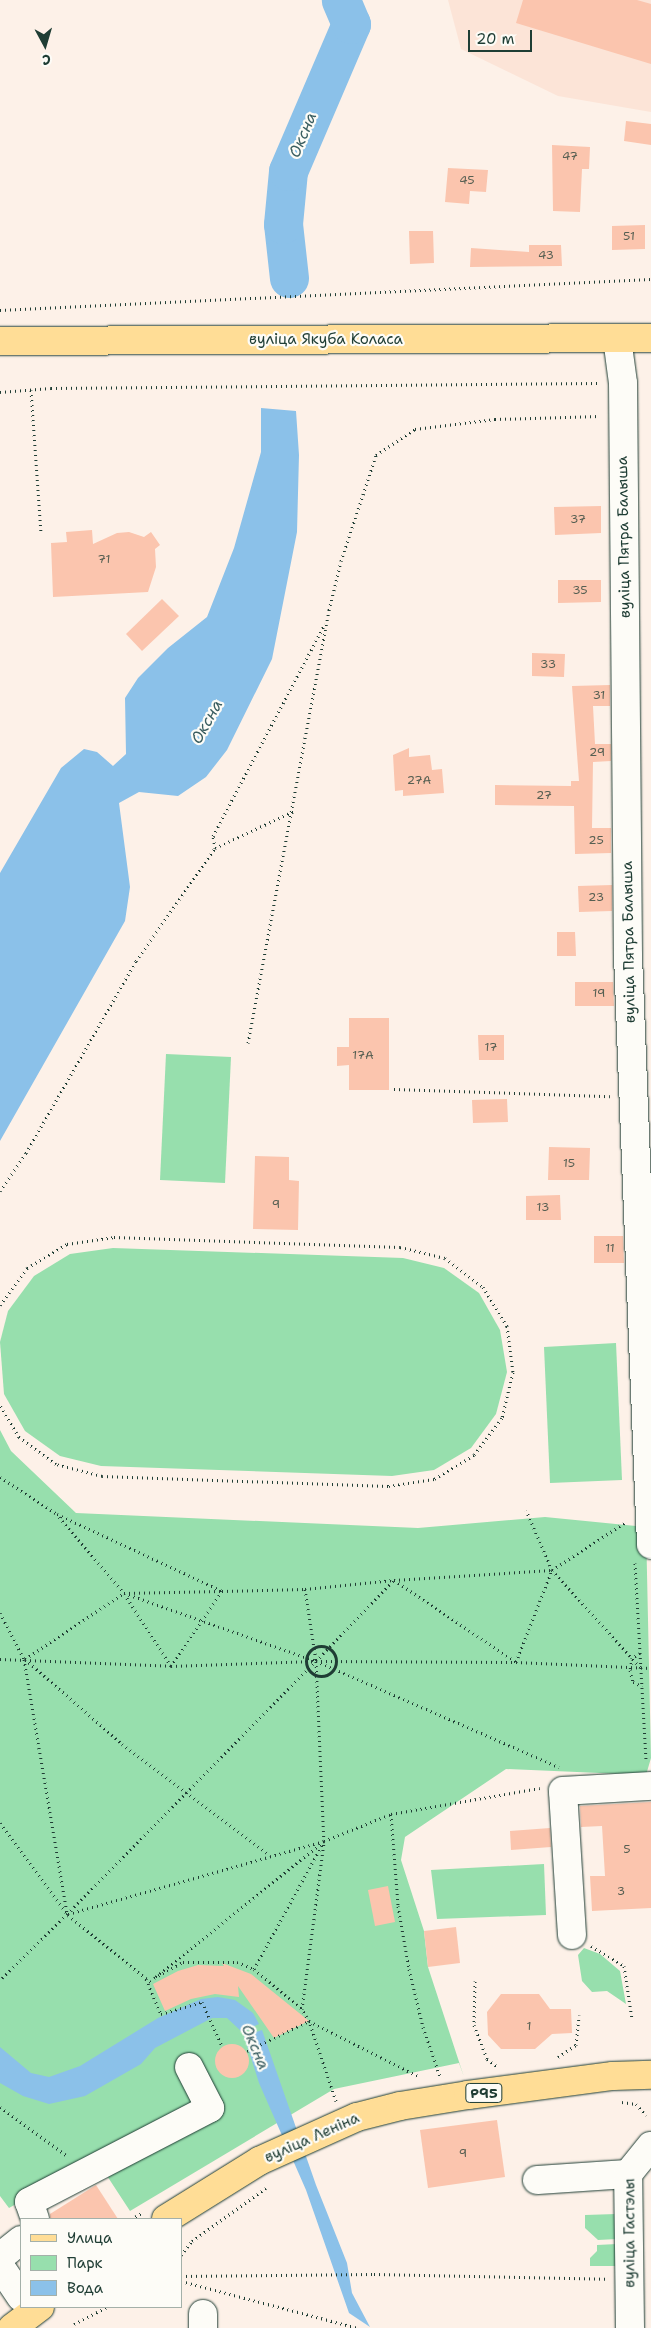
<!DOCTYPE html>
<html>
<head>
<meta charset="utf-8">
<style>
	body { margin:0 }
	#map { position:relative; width:651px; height:2328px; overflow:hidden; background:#fdf1e8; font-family:"Shantell Sans",sans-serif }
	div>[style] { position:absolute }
	.built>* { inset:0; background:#fce4d7 }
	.green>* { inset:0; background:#97dfad }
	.water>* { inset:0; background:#8bc1e9 }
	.river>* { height:39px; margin:-19.5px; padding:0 19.5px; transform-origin:19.5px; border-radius:19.5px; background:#8bc1e9 }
	.building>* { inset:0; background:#fbc5ae }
	.round { border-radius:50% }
	.path>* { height:3px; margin-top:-1.5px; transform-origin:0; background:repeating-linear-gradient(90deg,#1f3d34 0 1px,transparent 0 5px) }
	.path>.ring { margin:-1.5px; padding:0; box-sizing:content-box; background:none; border:3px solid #1f3d34; border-radius:50% }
	.roads { filter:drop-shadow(0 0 1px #1f3d34) drop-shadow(0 0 1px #1f3d34) }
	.minor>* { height:28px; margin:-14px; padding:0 14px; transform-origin:14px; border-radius:14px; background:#fdfcf7 }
	.major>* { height:28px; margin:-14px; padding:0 14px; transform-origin:14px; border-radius:14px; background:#ffdd96 }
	span { translate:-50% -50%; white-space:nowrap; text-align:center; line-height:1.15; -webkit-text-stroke:4.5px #fdfcf7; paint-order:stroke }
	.number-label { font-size:12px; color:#565f52 }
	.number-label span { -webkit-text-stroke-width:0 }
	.shield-label span { padding:1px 4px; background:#fdfcf7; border:1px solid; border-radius:4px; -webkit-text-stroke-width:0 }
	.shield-label { font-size:14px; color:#1f3d34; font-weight:700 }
	.street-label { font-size:15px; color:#1f3d34 }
	.water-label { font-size:16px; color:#3a5e61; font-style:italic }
	.legend { position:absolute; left:20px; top:2218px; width:162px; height:90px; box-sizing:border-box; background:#fdfcf7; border:1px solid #a4b0a9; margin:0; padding:6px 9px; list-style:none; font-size:15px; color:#1f3d34 }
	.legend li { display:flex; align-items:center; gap:10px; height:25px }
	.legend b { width:25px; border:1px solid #a4b0a9 }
	.north { position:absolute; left:20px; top:20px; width:50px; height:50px; -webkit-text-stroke:4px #fdfcf7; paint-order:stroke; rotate:174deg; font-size:14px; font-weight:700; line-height:20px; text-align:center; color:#1f3d34 }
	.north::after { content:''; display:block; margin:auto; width:18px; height:22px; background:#1f3d34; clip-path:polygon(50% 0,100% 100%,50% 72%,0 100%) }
	.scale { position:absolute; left:468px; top:30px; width:64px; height:22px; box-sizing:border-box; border:2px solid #1f3d34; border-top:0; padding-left:6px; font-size:15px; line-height:18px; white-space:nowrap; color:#1f3d34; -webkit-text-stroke:4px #fdfcf7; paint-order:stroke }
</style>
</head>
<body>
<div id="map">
	<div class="built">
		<i style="clip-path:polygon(448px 0,651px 0,651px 112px,558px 96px,461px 49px)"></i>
	</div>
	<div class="green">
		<i style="clip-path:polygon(166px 1054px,231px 1057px,225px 1183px,160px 1180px)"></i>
		<i style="clip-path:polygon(113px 1248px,403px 1258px,444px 1268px,479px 1293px,500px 1330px,507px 1372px,496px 1414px,471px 1448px,434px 1470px,392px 1476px,101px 1466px,60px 1456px,25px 1431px,4px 1394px,0 1342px,8px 1311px,34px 1276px,70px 1254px)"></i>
		<i style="clip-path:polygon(616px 1343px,622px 1480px,550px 1483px,544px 1347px)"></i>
		<i style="clip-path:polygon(0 1430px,11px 1451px,76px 1513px,418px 1528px,545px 1517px,646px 1527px,651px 1758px,646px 1775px,506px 1769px,405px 1837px,401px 1860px,424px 1931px,428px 1967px,464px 2077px,459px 2063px,334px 2089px,130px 2211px,96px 2159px,9px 2208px,0 2196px)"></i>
		<i style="clip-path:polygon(544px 1864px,546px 1915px,437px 1919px,431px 1870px)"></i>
		<i style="clip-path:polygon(584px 1948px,600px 1954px,620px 1971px,626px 2004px,607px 1991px,592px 1992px,582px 1981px,578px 1955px)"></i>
		<i style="clip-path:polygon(616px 2214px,617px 2239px,598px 2240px,585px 2228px,585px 2215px)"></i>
		<i style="clip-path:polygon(617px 2244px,618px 2266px,590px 2266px,590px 2258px,597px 2251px,597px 2245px)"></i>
	</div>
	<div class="water">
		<i style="clip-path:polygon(261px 408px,296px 411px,299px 455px,297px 532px,272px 659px,227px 750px,206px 777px,178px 796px,139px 792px,119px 803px,130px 887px,125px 921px,0 1141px,0 873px,61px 768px,84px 749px,97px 752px,113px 766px,126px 754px,125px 698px,138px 678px,168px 648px,207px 617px,234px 548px,261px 452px)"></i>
		<i style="clip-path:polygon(218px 1997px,235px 2000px,253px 2013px,259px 2024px,242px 2032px,227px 2018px,212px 2018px,155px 2048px,141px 2064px,85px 2096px,49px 2104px,23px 2096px,0 2083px,0 2047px,31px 2073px,49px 2077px,80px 2066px,158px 2018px,201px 1999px)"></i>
		<i style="clip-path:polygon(262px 2030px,316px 2185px,347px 2263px,352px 2293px,370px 2327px,349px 2313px,306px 2190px,259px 2083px,244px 2036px)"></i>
	</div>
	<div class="river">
		<i style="left:289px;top:278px;width:54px;rotate:-96.3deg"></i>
		<i style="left:283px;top:224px;width:53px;rotate:-84.6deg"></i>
		<i style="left:288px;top:171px;width:160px;rotate:-66.8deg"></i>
		<i style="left:351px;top:24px;width:26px;rotate:-113deg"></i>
	</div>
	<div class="building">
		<i style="clip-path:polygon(523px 0,637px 0,651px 4px,651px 64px,516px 23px)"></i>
		<i style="clip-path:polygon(626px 121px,651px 124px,651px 145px,624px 141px)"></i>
		<i style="clip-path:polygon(552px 145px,590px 147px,589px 169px,582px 169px,580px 212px,553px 211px)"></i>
		<i style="clip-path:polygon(448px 168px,488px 170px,486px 192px,470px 191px,469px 204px,445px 202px)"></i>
		<i style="clip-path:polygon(645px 225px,645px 249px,612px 250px,612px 226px)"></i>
		<i style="clip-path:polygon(409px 231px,433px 231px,434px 263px,410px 264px)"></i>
		<i style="clip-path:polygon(529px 245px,561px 245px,562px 266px,470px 267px,471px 248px,529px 252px)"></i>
		<i style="clip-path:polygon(601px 506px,601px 533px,555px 535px,554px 507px)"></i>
		<i style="clip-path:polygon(92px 530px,93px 544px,117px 533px,129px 532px,144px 537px,151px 532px,160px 545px,155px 549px,156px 567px,148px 592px,53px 597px,51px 543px,67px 542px,66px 532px)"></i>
		<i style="clip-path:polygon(558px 580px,601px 580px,601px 602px,558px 603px)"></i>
		<i style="clip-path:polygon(162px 599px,179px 616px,142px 651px,126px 634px)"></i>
		<i style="clip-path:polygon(532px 653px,565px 654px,564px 677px,532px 676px)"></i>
		<i style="clip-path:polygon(610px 685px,610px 706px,593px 706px,595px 744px,611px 744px,611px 761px,593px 762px,592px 828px,611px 828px,611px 853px,575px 854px,574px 806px,495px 805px,495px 785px,571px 786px,571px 781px,579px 781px,572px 686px)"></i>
		<i style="clip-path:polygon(409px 748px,409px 757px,430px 755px,432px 770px,442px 769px,444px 793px,403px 796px,403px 790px,395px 791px,393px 755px)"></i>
		<i style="clip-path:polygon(612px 885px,612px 911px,579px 912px,578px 886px)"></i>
		<i style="clip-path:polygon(557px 932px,575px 932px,576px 956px,557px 956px)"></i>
		<i style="clip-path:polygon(575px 982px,613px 982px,614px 1006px,575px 1006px)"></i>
		<i style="clip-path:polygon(349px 1018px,389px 1018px,389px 1090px,349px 1090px,349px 1065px,337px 1066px,337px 1047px,349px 1047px)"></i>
		<i style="clip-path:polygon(478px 1035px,504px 1035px,504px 1060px,479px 1060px)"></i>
		<i style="clip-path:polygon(507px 1099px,508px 1122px,473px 1123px,472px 1100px)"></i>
		<i style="clip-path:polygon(549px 1147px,590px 1148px,589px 1180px,548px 1180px)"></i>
		<i style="clip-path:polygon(255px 1156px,289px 1157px,289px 1180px,299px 1181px,298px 1230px,253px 1229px)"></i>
		<i style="clip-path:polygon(560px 1195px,561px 1220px,526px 1220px,526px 1196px)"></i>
		<i style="clip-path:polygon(594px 1236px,623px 1236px,624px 1263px,594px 1263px)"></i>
		<i style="clip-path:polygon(651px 1802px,651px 1908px,592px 1911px,590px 1876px,605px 1876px,602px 1826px,581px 1827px,580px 1806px)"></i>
		<i style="clip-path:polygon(550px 1828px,551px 1847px,511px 1850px,510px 1831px)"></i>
		<i style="clip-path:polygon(388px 1886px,395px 1922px,375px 1926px,368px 1890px)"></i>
		<i style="clip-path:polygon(456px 1927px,460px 1963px,428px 1967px,424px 1931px)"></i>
		<i style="clip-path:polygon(222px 1963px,251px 1974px,309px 2021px,274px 2038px,238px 1986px,239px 1997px,215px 1994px,191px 1999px,165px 2011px,153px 1984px,178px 1971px,198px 1965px,224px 1966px)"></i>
		<i style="clip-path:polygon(501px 1994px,539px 1994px,550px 2009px,571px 2009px,572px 2033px,552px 2034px,535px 2049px,501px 2049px,488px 2035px,487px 2012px)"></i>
		<i class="round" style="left:215px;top:2044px;width:34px;height:34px"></i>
		<i style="clip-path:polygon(497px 2120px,505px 2177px,428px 2188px,420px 2130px)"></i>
		<i style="clip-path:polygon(96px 2185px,118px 2219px,50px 2219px,50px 2214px)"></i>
	</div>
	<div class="path">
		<i style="left:0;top:310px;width:652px;rotate:-2.73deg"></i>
		<i style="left:31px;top:390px;width:144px;rotate:86deg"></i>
		<i style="left:0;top:392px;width:51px;rotate:-4.5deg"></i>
		<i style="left:51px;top:388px;width:549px;rotate:-0.52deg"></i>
		<i style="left:215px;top:848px;width:12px;rotate:-99deg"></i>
		<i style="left:213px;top:836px;width:240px;rotate:-62.2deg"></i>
		<i style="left:248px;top:1043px;width:441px;rotate:-79.4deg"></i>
		<i style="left:329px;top:610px;width:50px;rotate:-76.2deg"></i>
		<i style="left:341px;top:561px;width:112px;rotate:-71.7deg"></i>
		<i style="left:376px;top:455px;width:47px;rotate:-33.7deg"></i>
		<i style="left:415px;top:429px;width:81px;rotate:-7.1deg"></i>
		<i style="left:495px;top:419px;width:105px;rotate:-1.6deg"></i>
		<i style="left:394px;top:1089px;width:216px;rotate:1.9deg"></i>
		<i style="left:0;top:1191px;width:46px;rotate:-55.6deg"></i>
		<i style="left:26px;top:1153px;width:221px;rotate:-60.2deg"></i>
		<i style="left:136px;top:961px;width:138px;rotate:-55deg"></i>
		<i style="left:215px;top:848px;width:87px;rotate:-25.1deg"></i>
		<i style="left:0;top:1305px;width:46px;rotate:-53.9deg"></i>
		<i style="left:27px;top:1268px;width:47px;rotate:-31deg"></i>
		<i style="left:67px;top:1244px;width:48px;rotate:-8.5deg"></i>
		<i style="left:114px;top:1237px;width:286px;rotate:2deg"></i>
		<i style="left:400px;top:1247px;width:46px;rotate:13.7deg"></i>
		<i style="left:445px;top:1258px;width:48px;rotate:37.3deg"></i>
		<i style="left:483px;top:1287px;width:46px;rotate:58.4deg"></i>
		<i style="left:507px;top:1326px;width:46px;rotate:82.6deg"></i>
		<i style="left:513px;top:1372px;width:47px;rotate:103.4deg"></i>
		<i style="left:502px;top:1418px;width:46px;rotate:127.1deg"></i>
		<i style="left:474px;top:1455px;width:47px;rotate:149deg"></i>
		<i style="left:434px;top:1479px;width:47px;rotate:171.3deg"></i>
		<i style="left:388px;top:1486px;width:286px;rotate:-178deg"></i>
		<i style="left:102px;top:1476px;width:48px;rotate:-165.4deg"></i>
		<i style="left:56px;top:1464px;width:46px;rotate:-143.9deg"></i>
		<i style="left:19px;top:1437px;width:37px;rotate:-121deg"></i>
		<i style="left:0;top:1477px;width:68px;rotate:33deg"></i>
		<i style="left:57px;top:1514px;width:182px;rotate:25deg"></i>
		<i style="left:222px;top:1591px;width:83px;rotate:-1.4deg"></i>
		<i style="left:305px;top:1589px;width:89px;rotate:-5.8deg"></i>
		<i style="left:394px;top:1580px;width:147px;rotate:33.9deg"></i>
		<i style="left:516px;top:1662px;width:99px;rotate:-68.6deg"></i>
		<i style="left:552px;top:1570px;width:132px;rotate:47.8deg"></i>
		<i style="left:59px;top:1517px;width:100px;rotate:49.5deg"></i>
		<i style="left:124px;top:1593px;width:98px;rotate:-1.2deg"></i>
		<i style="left:222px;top:1591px;width:91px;rotate:124.2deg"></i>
		<i style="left:171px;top:1666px;width:85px;rotate:-122.9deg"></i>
		<i style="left:635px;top:1563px;width:199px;rotate:86.8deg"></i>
		<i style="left:552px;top:1570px;width:88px;rotate:-33deg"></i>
		<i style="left:305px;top:1589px;width:73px;rotate:81.3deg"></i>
		<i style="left:316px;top:1661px;width:265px;rotate:23.6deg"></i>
		<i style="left:124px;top:1593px;width:204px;rotate:19.5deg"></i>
		<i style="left:316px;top:1661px;width:112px;rotate:-46.1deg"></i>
		<i style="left:394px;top:1580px;width:158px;rotate:-3.6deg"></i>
		<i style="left:552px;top:1570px;width:65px;rotate:-113.4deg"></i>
		<i style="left:0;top:1613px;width:52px;rotate:62.4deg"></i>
		<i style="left:24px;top:1659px;width:259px;rotate:80.4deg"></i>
		<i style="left:67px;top:1914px;width:355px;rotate:-45.5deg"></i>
		<i style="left:316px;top:1661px;width:180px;rotate:87.5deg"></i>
		<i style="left:324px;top:1841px;width:218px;rotate:141.1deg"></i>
		<i style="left:154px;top:1978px;width:33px;rotate:-29deg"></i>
		<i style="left:183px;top:1962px;width:54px"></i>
		<i style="left:237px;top:1962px;width:18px;rotate:22deg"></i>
		<i style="left:254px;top:1969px;width:62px;rotate:39.8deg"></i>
		<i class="ring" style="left:306px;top:1646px;width:27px;height:27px"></i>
		<i style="left:640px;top:1653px;width:9px;rotate:148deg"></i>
		<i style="left:632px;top:1658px;width:12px;rotate:99deg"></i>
		<i style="left:630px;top:1670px;width:12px;rotate:76deg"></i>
		<i style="left:633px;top:1682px;width:10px;rotate:24deg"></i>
		<i style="left:0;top:1659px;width:171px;rotate:2.3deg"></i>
		<i style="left:171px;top:1666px;width:145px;rotate:-2deg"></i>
		<i style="left:316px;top:1661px;width:200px;rotate:0.3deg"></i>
		<i style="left:516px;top:1662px;width:135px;rotate:2.5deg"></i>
		<i style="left:25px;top:1659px;width:129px;rotate:41.2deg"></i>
		<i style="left:122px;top:1744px;width:185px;rotate:36.9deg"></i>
		<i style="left:25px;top:1659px;width:119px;rotate:-33.7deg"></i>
		<i style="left:391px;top:1814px;width:151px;rotate:-9.9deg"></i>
		<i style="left:0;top:1823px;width:113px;rotate:53.6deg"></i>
		<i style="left:67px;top:1914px;width:94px;rotate:135.4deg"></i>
		<i style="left:68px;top:1914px;width:266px;rotate:-15.9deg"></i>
		<i style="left:324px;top:1841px;width:72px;rotate:-21.9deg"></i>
		<i style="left:391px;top:1814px;width:92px;rotate:85.6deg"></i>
		<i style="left:398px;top:1906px;width:64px;rotate:80.1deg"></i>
		<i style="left:409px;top:1969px;width:60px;rotate:76.4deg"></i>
		<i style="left:423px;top:2027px;width:52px;rotate:70.9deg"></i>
		<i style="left:68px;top:1915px;width:109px;rotate:39.1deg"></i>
		<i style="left:591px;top:1946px;width:39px;rotate:31deg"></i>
		<i style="left:624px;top:1966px;width:54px;rotate:81.4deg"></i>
		<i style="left:254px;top:1969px;width:144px;rotate:-61.3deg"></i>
		<i style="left:146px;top:1979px;width:38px;rotate:67deg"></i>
		<i style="left:161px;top:2014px;width:43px;rotate:-16.3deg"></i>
		<i style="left:202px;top:2002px;width:48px;rotate:65.6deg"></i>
		<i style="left:475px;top:1981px;width:44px;rotate:91.3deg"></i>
		<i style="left:474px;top:2025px;width:36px;rotate:69deg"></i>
		<i style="left:487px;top:2059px;width:14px;rotate:36deg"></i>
		<i style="left:247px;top:2051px;width:69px;rotate:-25.8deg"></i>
		<i style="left:309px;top:2021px;width:14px;rotate:-120deg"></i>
		<i style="left:302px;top:2009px;width:169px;rotate:-82.5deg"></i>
		<i style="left:558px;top:2057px;width:22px;rotate:-34deg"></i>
		<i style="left:576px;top:2045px;width:30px;rotate:-84deg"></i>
		<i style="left:336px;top:2101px;width:84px;rotate:-108.6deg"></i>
		<i style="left:309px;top:2021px;width:124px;rotate:26.8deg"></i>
		<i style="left:622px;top:2102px;width:14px;rotate:8deg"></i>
		<i style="left:636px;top:2104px;width:15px;rotate:48deg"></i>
		<i style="left:0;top:2107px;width:82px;rotate:36deg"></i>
		<i style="left:131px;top:2219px;width:13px;rotate:-29deg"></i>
		<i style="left:181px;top:2255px;width:18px;rotate:-52deg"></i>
		<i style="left:192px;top:2241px;width:91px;rotate:-35.6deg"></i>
		<i style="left:181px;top:2276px;width:193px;rotate:-0.6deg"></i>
		<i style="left:374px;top:2274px;width:232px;rotate:1.2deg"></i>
		<i style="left:181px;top:2281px;width:183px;rotate:14.9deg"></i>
		<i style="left:74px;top:2324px;width:37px;rotate:-27deg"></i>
	</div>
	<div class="roads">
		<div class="minor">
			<i style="left:617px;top:338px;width:45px;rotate:82.4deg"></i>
			<i style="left:623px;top:383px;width:573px;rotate:89.5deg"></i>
			<i style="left:628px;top:956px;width:589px;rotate:87.76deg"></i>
			<i style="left:572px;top:1935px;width:144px;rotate:-93.6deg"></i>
			<i style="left:563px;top:1791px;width:88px;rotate:-3.3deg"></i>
			<i style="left:537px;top:2180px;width:91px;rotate:-3.8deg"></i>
			<i style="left:35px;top:2219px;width:18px;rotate:-109deg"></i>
			<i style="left:29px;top:2202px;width:204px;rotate:-27.4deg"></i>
			<i style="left:210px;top:2108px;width:46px;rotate:-117.1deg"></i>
			<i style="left:0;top:2257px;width:27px;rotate:-39deg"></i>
			<i style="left:0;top:2266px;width:37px;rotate:56deg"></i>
			<i style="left:203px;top:2314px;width:14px;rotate:90deg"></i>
			<i style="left:630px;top:2328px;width:154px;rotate:-90.7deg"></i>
			<i style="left:628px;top:2174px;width:36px;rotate:-51deg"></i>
		</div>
		<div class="major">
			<i style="left:0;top:341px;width:651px;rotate:-0.26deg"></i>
			<i style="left:166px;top:2219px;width:110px;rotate:-31.9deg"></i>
			<i style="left:259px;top:2161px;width:107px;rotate:-24.2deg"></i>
			<i style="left:357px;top:2117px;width:44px;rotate:-14.3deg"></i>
			<i style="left:400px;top:2106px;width:69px;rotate:-9.2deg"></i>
			<i style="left:468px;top:2095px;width:146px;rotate:-7.5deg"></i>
			<i style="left:613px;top:2076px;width:38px;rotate:-2deg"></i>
			<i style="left:12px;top:2328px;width:35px;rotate:-37deg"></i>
		</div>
	</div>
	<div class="number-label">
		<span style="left:570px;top:157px">47</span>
		<span style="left:467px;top:181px">45</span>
		<span style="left:629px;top:237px">51</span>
		<span style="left:546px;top:256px">43</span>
		<span style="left:578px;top:520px">37</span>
		<span style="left:104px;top:560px">71</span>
		<span style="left:580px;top:591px">35</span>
		<span style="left:548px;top:665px">33</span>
		<span style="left:599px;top:696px">31</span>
		<span style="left:597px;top:753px">29</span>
		<span style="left:419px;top:781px">27А</span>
		<span style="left:544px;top:796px">27</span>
		<span style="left:596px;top:841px">25</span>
		<span style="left:596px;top:898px">23</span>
		<span style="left:599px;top:994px">19</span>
		<span style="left:491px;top:1048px">17</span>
		<span style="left:363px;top:1056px">17А</span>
		<span style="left:569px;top:1164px">15</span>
		<span style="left:276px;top:1205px">9</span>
		<span style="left:543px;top:1208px">13</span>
		<span style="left:610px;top:1249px">11</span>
		<span style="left:627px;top:1850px">5</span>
		<span style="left:621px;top:1892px">3</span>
		<span style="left:529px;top:2027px">1</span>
		<span style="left:463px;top:2154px">9</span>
	</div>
	<div class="shield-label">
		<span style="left:484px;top:2093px">Р95</span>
	</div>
	<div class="street-label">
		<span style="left:326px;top:340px">вуліца Якуба Коласа</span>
		<span style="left:624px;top:537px;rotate:-91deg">вуліца Пятра Балыша</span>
		<span style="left:629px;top:942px;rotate:-91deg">вуліца Пятра Балыша</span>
		<span style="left:312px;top:2138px;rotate:-24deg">вуліца Леніна</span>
		<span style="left:630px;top:2233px;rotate:-90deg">вуліца Гастэлы</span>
	</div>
	<div class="water-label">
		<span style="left:303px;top:135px;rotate:-67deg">Оксна</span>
		<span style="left:207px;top:722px;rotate:-61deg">Оксна</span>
		<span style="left:255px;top:2047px;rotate:67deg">Оксна</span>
	</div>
	<ul class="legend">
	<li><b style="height:6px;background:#ffdd96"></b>Улица</li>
	<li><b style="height:14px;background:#97dfad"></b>Парк</li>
	<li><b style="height:14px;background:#8bc1e9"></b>Вода</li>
	</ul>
	<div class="north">С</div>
	<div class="scale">20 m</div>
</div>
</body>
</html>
